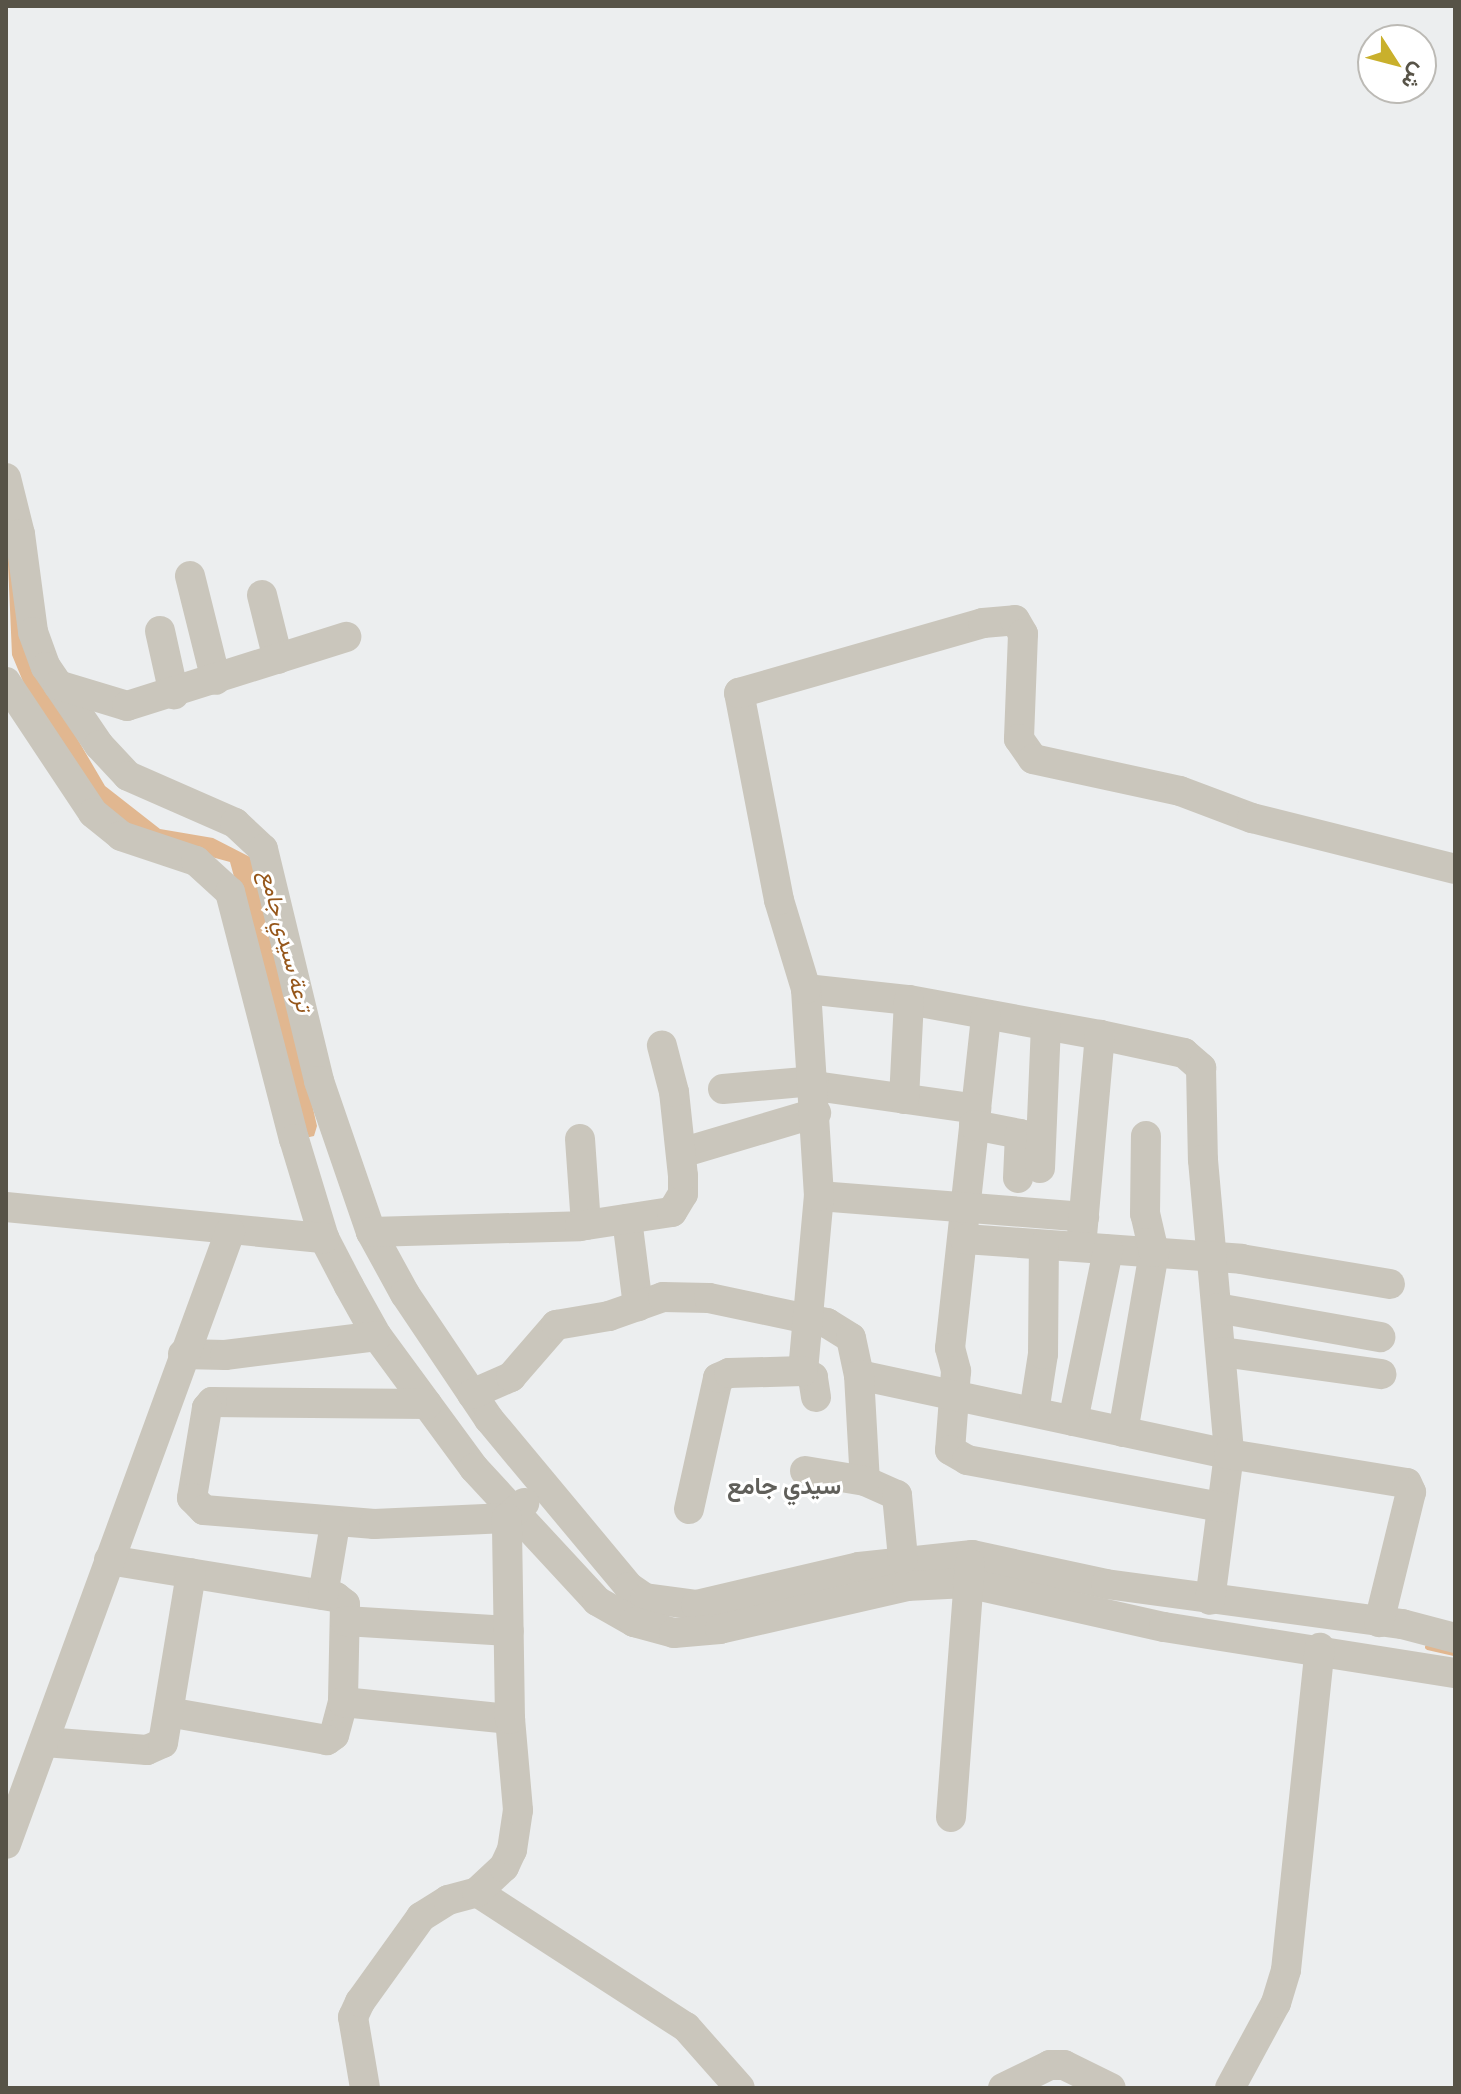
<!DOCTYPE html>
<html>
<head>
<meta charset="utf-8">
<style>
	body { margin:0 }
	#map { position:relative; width:1461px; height:2094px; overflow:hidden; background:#eceeef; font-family:"Public Sans",Vazirmatn,sans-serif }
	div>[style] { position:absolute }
	.water>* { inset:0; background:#e1b790 }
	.stream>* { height:6px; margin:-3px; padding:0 3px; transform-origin:3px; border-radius:3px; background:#e1b790 }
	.minor>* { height:30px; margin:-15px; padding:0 15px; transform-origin:15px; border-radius:15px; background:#cac6bc }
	span { translate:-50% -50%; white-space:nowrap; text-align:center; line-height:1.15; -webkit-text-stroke:6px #fff; paint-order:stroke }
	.water-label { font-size:22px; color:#96571b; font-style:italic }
	.quarter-label { font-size:24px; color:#605f5a; font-weight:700 }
	.frame { position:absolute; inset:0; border:8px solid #575347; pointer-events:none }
	.north { position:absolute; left:1357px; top:24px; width:80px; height:80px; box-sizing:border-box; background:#fff; border:2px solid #bcbab5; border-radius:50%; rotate:126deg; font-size:22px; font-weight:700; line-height:32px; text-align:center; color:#575347 }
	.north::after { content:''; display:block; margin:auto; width:28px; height:36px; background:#c9b02c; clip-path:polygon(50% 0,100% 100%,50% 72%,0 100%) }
</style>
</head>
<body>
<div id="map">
	<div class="water">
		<i style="clip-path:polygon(6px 518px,61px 711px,105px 786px,160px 829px,213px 838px,250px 857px,272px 928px,317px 1126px,314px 1136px,305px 1138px,230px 862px,142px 838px,113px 821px,34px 708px,12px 655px)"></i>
	</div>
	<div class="stream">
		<i style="left:1428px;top:1647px;width:28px;rotate:13deg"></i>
	</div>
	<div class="minor">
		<i style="left:6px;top:478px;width:58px;rotate:76deg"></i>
		<i style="left:20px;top:534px;width:99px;rotate:82.4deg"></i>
		<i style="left:33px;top:632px;width:37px;rotate:70deg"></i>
		<i style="left:46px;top:667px;width:94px;rotate:55.8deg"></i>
		<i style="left:99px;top:745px;width:42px;rotate:46.9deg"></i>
		<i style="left:128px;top:776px;width:117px;rotate:23.7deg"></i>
		<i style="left:235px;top:823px;width:38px;rotate:43deg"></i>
		<i style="left:263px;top:849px;width:239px;rotate:76.4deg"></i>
		<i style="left:319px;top:1081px;width:160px;rotate:71deg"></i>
		<i style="left:371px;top:1232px;width:71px;rotate:61.3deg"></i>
		<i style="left:405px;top:1294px;width:151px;rotate:56.1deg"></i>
		<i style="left:489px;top:1419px;width:219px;rotate:50.2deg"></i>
		<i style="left:629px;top:1587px;width:19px;rotate:35deg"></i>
		<i style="left:645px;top:1598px;width:51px;rotate:7.8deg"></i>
		<i style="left:696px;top:1605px;width:167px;rotate:-13.1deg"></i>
		<i style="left:859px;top:1567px;width:114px;rotate:-6.1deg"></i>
		<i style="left:972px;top:1555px;width:137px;rotate:12.2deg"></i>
		<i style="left:1106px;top:1584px;width:299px;rotate:7.7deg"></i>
		<i style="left:1402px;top:1624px;width:55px;rotate:14.8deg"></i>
		<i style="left:190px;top:576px;width:107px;rotate:76deg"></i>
		<i style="left:262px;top:595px;width:66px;rotate:76deg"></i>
		<i style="left:160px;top:631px;width:65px;rotate:77.5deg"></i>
		<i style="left:6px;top:682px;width:157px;rotate:56.4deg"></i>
		<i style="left:93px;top:813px;width:36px;rotate:39deg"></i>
		<i style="left:121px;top:836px;width:79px;rotate:18.4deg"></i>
		<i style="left:196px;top:861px;width:46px;rotate:42.4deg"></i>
		<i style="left:230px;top:892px;width:255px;rotate:75.5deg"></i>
		<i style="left:294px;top:1139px;width:103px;rotate:73.1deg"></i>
		<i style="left:324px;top:1238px;width:54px;rotate:62.5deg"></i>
		<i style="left:349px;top:1286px;width:57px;rotate:60.8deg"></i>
		<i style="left:377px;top:1336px;width:164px;rotate:53.7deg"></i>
		<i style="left:474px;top:1468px;width:181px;rotate:47.2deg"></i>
		<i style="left:597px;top:1601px;width:43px;rotate:29.6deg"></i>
		<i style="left:634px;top:1622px;width:41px;rotate:15.4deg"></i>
		<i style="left:674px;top:1633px;width:46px;rotate:-5deg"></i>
		<i style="left:720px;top:1629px;width:192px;rotate:-12.9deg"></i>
		<i style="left:907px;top:1586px;width:60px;rotate:-2.9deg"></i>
		<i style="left:967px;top:1583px;width:202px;rotate:12.6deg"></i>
		<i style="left:1164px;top:1627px;width:295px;rotate:9deg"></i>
		<i style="left:58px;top:685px;width:72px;rotate:16.9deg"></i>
		<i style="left:127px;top:706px;width:230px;rotate:-17.5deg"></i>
		<i style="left:806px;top:989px;width:104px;rotate:6.1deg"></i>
		<i style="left:909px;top:1000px;width:194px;rotate:10.4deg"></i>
		<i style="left:1100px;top:1035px;width:86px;rotate:12.1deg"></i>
		<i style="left:1184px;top:1053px;width:23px;rotate:41deg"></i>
		<i style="left:1201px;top:1068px;width:92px;rotate:88.8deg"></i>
		<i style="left:1203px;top:1160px;width:295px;rotate:84.9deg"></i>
		<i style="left:1229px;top:1454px;width:147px;rotate:97.4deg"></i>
		<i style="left:986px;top:1017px;width:333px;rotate:96.2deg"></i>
		<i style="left:950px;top:1348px;width:24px;rotate:75deg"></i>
		<i style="left:956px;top:1371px;width:79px;rotate:94.3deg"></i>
		<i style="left:950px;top:1450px;width:20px;rotate:30deg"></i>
		<i style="left:967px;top:1460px;width:258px;rotate:10.5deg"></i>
		<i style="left:815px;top:1086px;width:163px;rotate:8.1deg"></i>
		<i style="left:723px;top:1089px;width:91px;rotate:-5deg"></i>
		<i style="left:904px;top:1099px;width:99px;rotate:-87.1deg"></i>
		<i style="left:974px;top:1125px;width:47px;rotate:11.1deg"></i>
		<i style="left:1020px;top:1134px;width:44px;rotate:92.6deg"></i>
		<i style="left:580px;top:1139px;width:86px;rotate:86deg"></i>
		<i style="left:681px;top:1153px;width:141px;rotate:-16.5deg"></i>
		<i style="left:1040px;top:1168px;width:141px;rotate:-87.6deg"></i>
		<i style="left:819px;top:1196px;width:266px;rotate:4.5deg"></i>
		<i style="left:6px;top:1207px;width:320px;rotate:5.6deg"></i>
		<i style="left:627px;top:1219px;width:88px;rotate:82.8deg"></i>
		<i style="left:371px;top:1232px;width:209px;rotate:-1.6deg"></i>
		<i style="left:580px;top:1226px;width:93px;rotate:-8.7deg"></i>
		<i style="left:672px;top:1212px;width:21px;rotate:-59deg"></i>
		<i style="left:683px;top:1194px;width:18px;rotate:-90deg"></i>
		<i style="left:683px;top:1176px;width:84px;rotate:-96.1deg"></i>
		<i style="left:674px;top:1092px;width:48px;rotate:-104.6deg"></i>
		<i style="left:1082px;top:1236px;width:202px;rotate:-84.9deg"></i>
		<i style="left:965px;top:1239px;width:277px;rotate:4.1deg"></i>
		<i style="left:1241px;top:1259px;width:151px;rotate:9.5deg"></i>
		<i style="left:1217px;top:1308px;width:166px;rotate:10.1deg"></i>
		<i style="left:1222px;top:1352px;width:161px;rotate:7.9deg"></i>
		<i style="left:183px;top:1354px;width:42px;rotate:1.4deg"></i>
		<i style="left:225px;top:1355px;width:153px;rotate:-7.1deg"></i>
		<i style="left:859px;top:1375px;width:378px;rotate:12.1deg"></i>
		<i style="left:1229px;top:1454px;width:180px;rotate:9.3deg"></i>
		<i style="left:1407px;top:1483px;width:10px;rotate:66deg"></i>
		<i style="left:1411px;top:1492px;width:134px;rotate:103.8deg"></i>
		<i style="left:472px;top:1394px;width:43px;rotate:-23.6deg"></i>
		<i style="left:511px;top:1377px;width:69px;rotate:-49.1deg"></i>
		<i style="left:556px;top:1325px;width:54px;rotate:-9.6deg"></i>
		<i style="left:609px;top:1316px;width:57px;rotate:-19.4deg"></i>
		<i style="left:663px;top:1297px;width:46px;rotate:1.2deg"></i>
		<i style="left:709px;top:1298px;width:121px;rotate:12deg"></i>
		<i style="left:827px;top:1323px;width:28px;rotate:32deg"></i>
		<i style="left:851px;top:1338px;width:38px;rotate:78deg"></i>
		<i style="left:859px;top:1375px;width:106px;rotate:86.8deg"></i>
		<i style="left:865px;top:1481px;width:35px;rotate:24deg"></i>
		<i style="left:897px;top:1495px;width:64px;rotate:84.6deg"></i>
		<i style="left:816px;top:1397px;width:20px;rotate:-99deg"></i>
		<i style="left:813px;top:1377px;width:12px;rotate:-149deg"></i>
		<i style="left:803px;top:1371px;width:176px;rotate:-84.8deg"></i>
		<i style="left:819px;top:1196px;width:207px;rotate:-93.6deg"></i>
		<i style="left:806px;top:989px;width:93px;rotate:-106.9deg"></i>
		<i style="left:779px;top:900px;width:211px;rotate:-100.9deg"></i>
		<i style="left:739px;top:693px;width:254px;rotate:-16deg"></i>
		<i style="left:983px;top:623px;width:32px;rotate:-5deg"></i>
		<i style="left:1015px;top:620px;width:16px;rotate:60deg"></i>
		<i style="left:1023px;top:634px;width:105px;rotate:92.2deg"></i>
		<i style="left:1019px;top:739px;width:24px;rotate:55deg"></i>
		<i style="left:1033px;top:759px;width:150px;rotate:12.3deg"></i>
		<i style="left:1180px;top:791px;width:77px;rotate:20.6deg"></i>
		<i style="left:1252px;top:818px;width:209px;rotate:14.1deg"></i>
		<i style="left:427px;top:1404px;width:215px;rotate:-179.5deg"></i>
		<i style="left:212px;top:1402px;width:8px;rotate:130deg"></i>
		<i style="left:207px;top:1408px;width:91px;rotate:99.5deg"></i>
		<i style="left:192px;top:1498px;width:17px;rotate:45deg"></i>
		<i style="left:204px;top:1510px;width:171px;rotate:4.7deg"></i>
		<i style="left:374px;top:1524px;width:133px;rotate:-2.6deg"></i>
		<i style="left:507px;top:1518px;width:23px;rotate:-41deg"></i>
		<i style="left:1034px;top:1412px;width:59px;rotate:-81.2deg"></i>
		<i style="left:1043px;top:1354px;width:109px;rotate:-89.5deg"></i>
		<i style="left:1073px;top:1421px;width:175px;rotate:-78.4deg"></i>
		<i style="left:1123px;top:1432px;width:183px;rotate:-80.2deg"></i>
		<i style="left:1154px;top:1252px;width:39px;rotate:-103deg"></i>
		<i style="left:1145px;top:1214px;width:78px;rotate:-89.3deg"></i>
		<i style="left:805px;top:1471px;width:61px;rotate:9.5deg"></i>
		<i style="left:689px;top:1509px;width:134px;rotate:-77.5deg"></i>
		<i style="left:718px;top:1378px;width:12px;rotate:-24deg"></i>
		<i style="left:729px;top:1373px;width:74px;rotate:-1.5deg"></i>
		<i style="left:109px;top:1560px;width:230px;rotate:9.3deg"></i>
		<i style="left:336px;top:1597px;width:11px;rotate:38deg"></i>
		<i style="left:345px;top:1604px;width:98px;rotate:91.2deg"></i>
		<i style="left:343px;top:1702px;width:34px;rotate:105deg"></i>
		<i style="left:334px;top:1735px;width:9px;rotate:144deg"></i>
		<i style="left:327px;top:1740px;width:160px;rotate:-170deg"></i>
		<i style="left:323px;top:1595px;width:72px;rotate:-80.4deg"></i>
		<i style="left:345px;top:1621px;width:164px;rotate:3.5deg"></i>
		<i style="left:343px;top:1702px;width:168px;rotate:5.8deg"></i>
		<i style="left:45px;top:1742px;width:102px;rotate:4.5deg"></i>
		<i style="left:147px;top:1750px;width:17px;rotate:-24deg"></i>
		<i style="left:163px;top:1743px;width:172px;rotate:-80.6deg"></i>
		<i style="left:951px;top:1817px;width:254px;rotate:-85.7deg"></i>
		<i style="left:6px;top:1844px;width:652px;rotate:-69.9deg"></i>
		<i style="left:477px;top:1892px;width:249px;rotate:32.9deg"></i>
		<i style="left:686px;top:2027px;width:81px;rotate:48.5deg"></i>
		<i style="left:365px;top:2088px;width:72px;rotate:-99.6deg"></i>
		<i style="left:353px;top:2017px;width:17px;rotate:-65deg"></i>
		<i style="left:360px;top:2002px;width:105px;rotate:-54.3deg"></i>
		<i style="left:421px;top:1917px;width:32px;rotate:-32deg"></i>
		<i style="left:448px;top:1900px;width:30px;rotate:-15deg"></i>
		<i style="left:477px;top:1892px;width:37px;rotate:-43deg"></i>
		<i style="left:504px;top:1867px;width:19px;rotate:-65deg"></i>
		<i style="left:512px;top:1850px;width:40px;rotate:-81.5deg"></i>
		<i style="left:518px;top:1810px;width:91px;rotate:-95deg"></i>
		<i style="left:510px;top:1719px;width:201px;rotate:-90.9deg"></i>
		<i style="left:1003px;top:2088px;width:52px;rotate:-26.1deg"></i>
		<i style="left:1050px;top:2065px;width:14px"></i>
		<i style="left:1064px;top:2065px;width:52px;rotate:26.1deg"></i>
		<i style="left:1230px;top:2088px;width:97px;rotate:-61.6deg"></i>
		<i style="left:1276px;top:2003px;width:34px;rotate:-73deg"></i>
		<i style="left:1286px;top:1970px;width:324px;rotate:-84deg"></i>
	</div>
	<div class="water-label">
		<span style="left:286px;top:941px;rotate:75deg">ترعة سيدي جامع</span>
	</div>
	<div class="quarter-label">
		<span style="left:784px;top:1486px">سيدي جامع</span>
	</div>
	<div class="frame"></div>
	<div class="north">ش</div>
</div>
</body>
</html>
